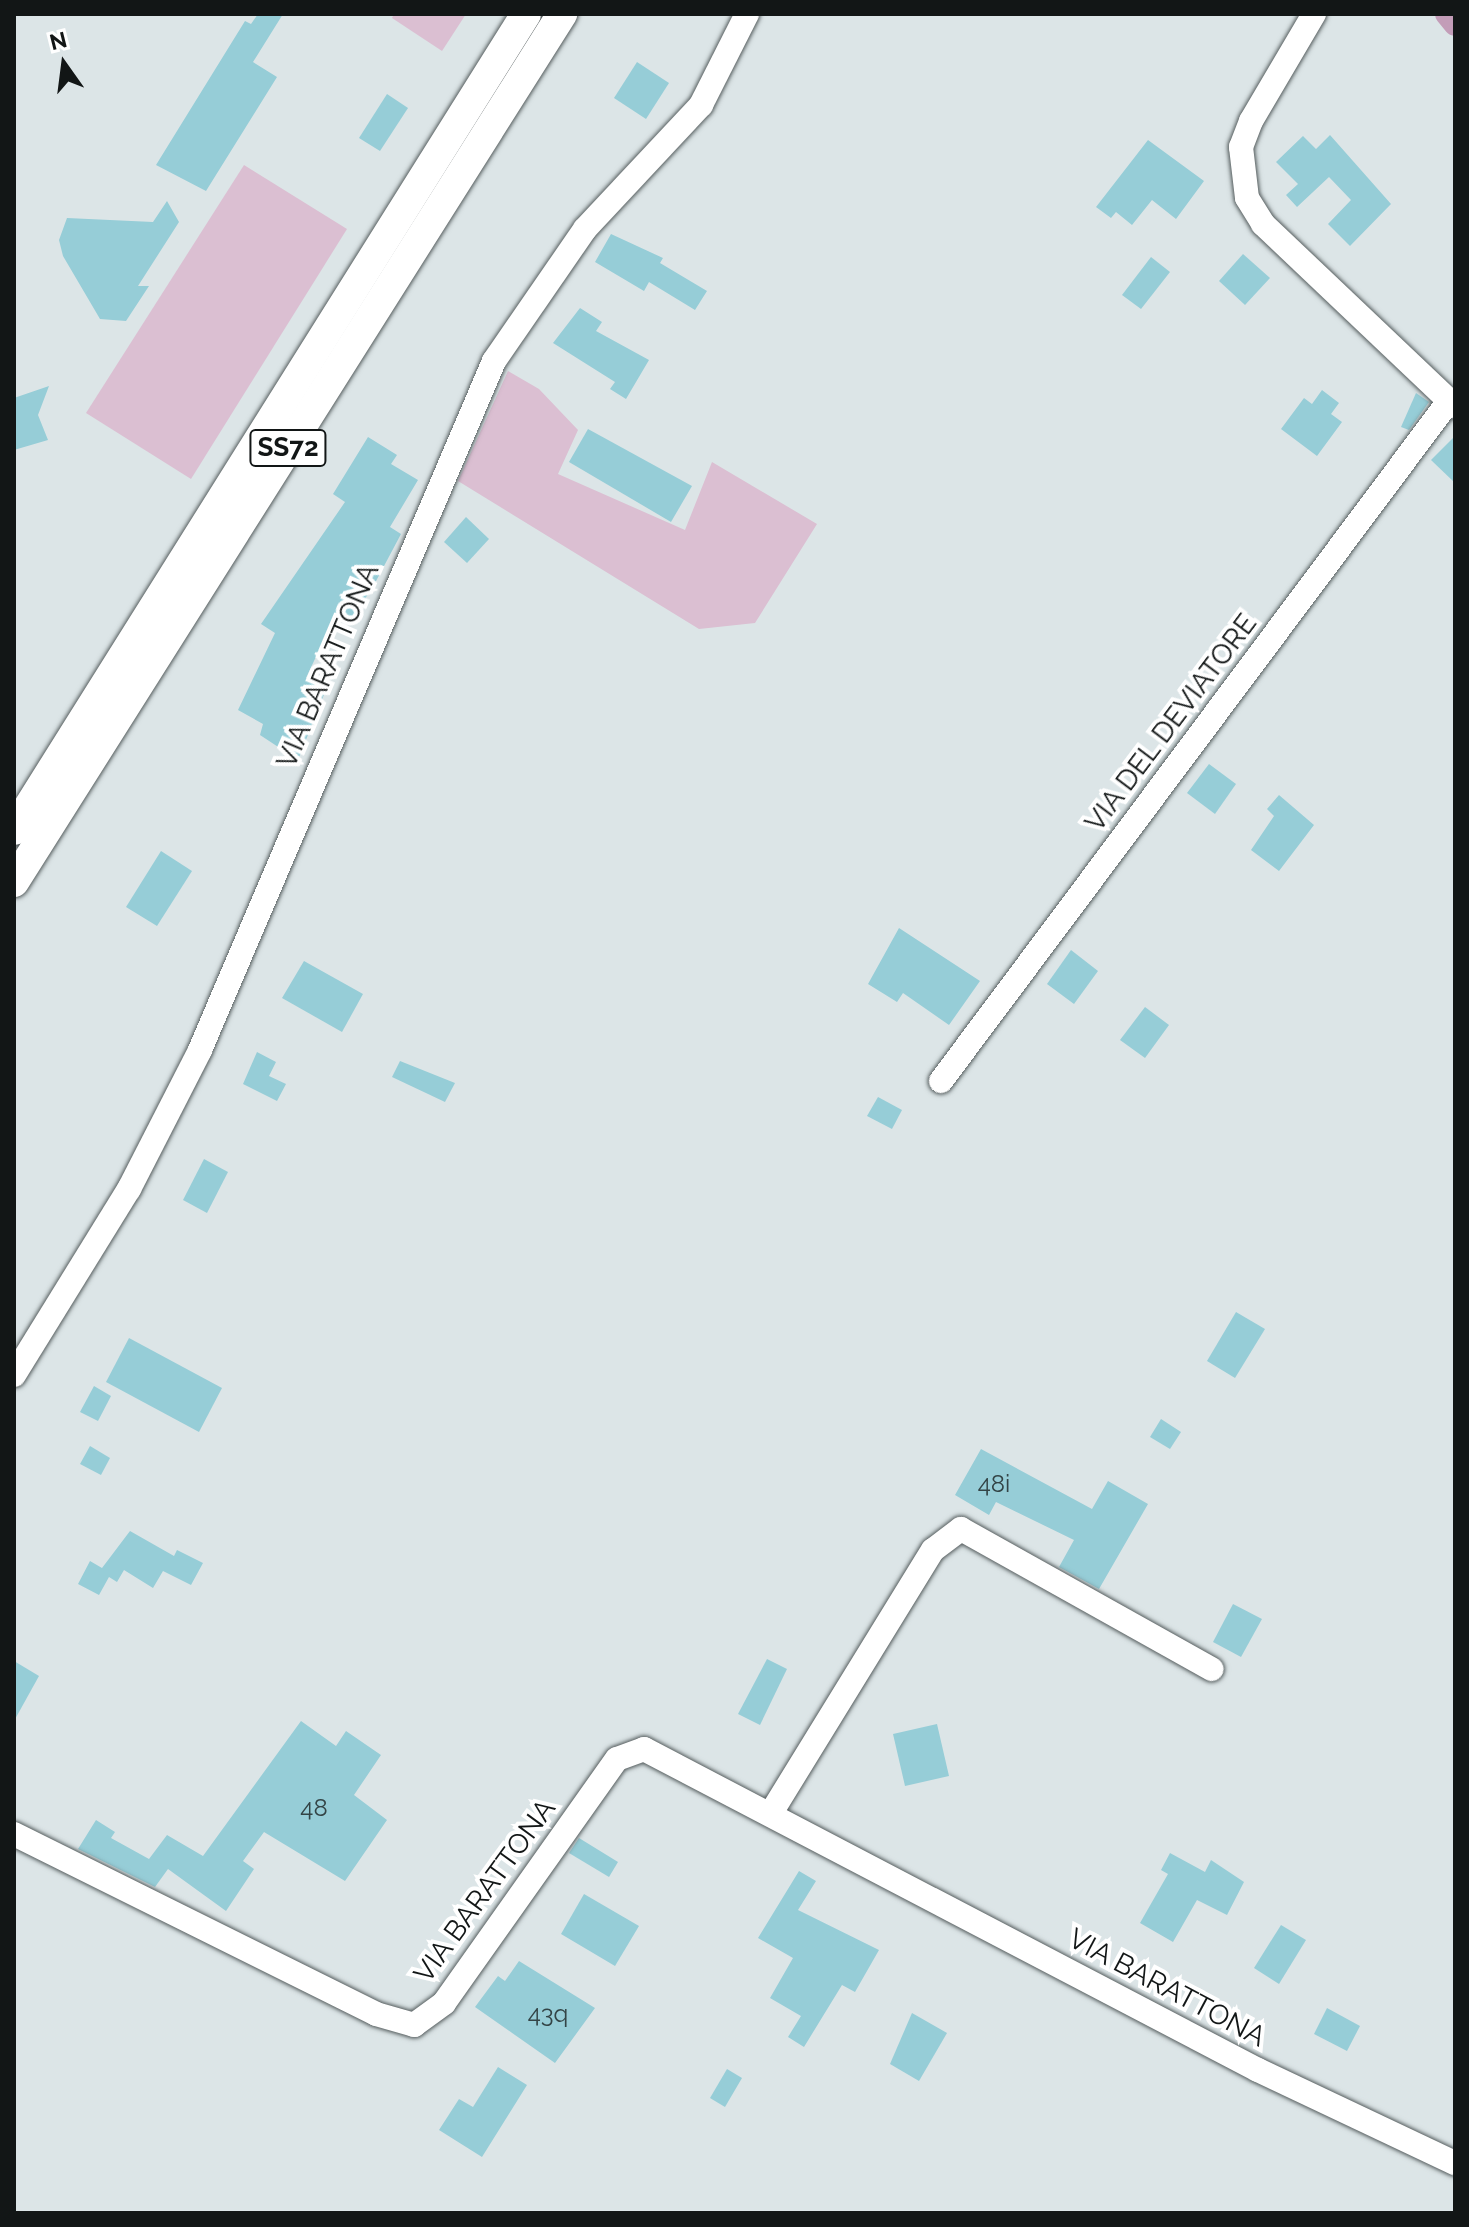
<!DOCTYPE html>
<html>
<head>
<meta charset="utf-8">
<style>
	body { margin:0 }
	#map { position:relative; width:1469px; height:2227px; overflow:hidden; background:#dce5e7; font-family:Raleway,sans-serif }
	div>[style] { position:absolute }
	.green>* { inset:0; background:#dbbfd2 }
	.canal>* { height:22px; margin:-11px; padding:0 11px; transform-origin:11px; border-radius:11px; background:#c39db8 }
	.building>* { inset:0; background:#96cdd7 }
	.roads { filter:drop-shadow(0 0 2px #555d5e) drop-shadow(0 0 2px #555d5e) }
	.minor>* { height:24px; margin:-12px; padding:0 12px; transform-origin:12px; border-radius:12px; background:#fff }
	.major>* { height:30px; margin:-15px; padding:0 15px; transform-origin:15px; border-radius:15px; background:#fff }
	span { translate:-50% -50%; white-space:nowrap; text-align:center; line-height:1.15; -webkit-text-stroke:8px #fff; paint-order:stroke }
	.number-label { font-size:24px; color:#334446 }
	.number-label span { -webkit-text-stroke-width:0 }
	.shield-label span { padding:2px 6px; background:#fff; border:2px solid; border-radius:6px; -webkit-text-stroke-width:0 }
	.shield-label { font-size:26px; color:#121616; font-weight:700 }
	.street-label { font-size:28px; color:#121616 }
	.frame { position:absolute; inset:0; border:16px solid #121616; pointer-events:none }
	.north { position:absolute; left:24px; top:24px; width:80px; height:80px; -webkit-text-stroke:6px #fff; paint-order:stroke; rotate:346deg; font-size:22px; font-weight:700; line-height:32px; text-align:center; color:#121616 }
	.north::after { content:''; display:block; margin:auto; width:28px; height:36px; background:#121616; clip-path:polygon(50% 0,100% 100%,50% 72%,0 100%) }
</style>
</head>
<body>
<div id="map">
	<div class="green">
		<i style="clip-path:polygon(394px 14px,466px 14px,442px 51px,392px 18px)"></i>
		<i style="clip-path:polygon(244px 165px,347px 229px,191px 479px,86px 413px)"></i>
		<i style="clip-path:polygon(508px 371px,539px 389px,578px 430px,558px 474px,685px 530px,712px 462px,817px 524px,755px 623px,699px 629px,458px 481px)"></i>
	</div>
	<div class="canal">
		<i style="left:1446px;top:14px;width:14px;rotate:51deg"></i>
	</div>
	<div class="building">
		<i style="clip-path:polygon(258px 14px,283px 14px,253px 62px,277px 77px,206px 191px,156px 165px,245px 21px,251px 24px)"></i>
		<i style="clip-path:polygon(637px 62px,669px 83px,646px 119px,614px 98px)"></i>
		<i style="clip-path:polygon(387px 94px,408px 108px,380px 151px,359px 138px)"></i>
		<i style="clip-path:polygon(1330px 135px,1391px 204px,1350px 246px,1328px 224px,1351px 200px,1329px 177px,1297px 207px,1286px 195px,1298px 184px,1276px 162px,1303px 136px,1316px 149px)"></i>
		<i style="clip-path:polygon(1148px 140px,1204px 181px,1176px 219px,1152px 200px,1132px 225px,1116px 212px,1111px 218px,1096px 207px)"></i>
		<i style="clip-path:polygon(167px 201px,179px 222px,138px 286px,149px 286px,126px 321px,100px 319px,63px 256px,59px 240px,67px 218px,153px 222px)"></i>
		<i style="clip-path:polygon(611px 234px,663px 258px,660px 263px,707px 291px,695px 310px,649px 282px,644px 291px,595px 262px)"></i>
		<i style="clip-path:polygon(1243px 254px,1270px 278px,1245px 305px,1219px 281px)"></i>
		<i style="clip-path:polygon(1151px 257px,1170px 272px,1141px 309px,1122px 295px)"></i>
		<i style="clip-path:polygon(580px 308px,602px 322px,596px 331px,649px 360px,626px 399px,610px 389px,615px 382px,553px 343px)"></i>
		<i style="clip-path:polygon(49px 386px,38px 415px,48px 440px,14px 450px,14px 398px)"></i>
		<i style="clip-path:polygon(1322px 390px,1339px 403px,1331px 414px,1342px 422px,1317px 456px,1281px 429px,1304px 398px,1312px 404px)"></i>
		<i style="clip-path:polygon(1416px 393px,1429px 402px,1409px 430px,1401px 427px)"></i>
		<i style="clip-path:polygon(588px 429px,692px 486px,671px 522px,569px 462px)"></i>
		<i style="clip-path:polygon(1455px 436px,1455px 483px,1431px 460px)"></i>
		<i style="clip-path:polygon(368px 437px,397px 455px,391px 464px,418px 480px,390px 527px,401px 534px,375px 583px,351px 621px,337px 612px,306px 678px,327px 687px,298px 760px,260px 735px,263px 724px,238px 710px,275px 633px,261px 624px,345px 502px,333px 494px)"></i>
		<i style="clip-path:polygon(466px 517px,489px 539px,467px 563px,444px 542px)"></i>
		<i style="clip-path:polygon(1209px 764px,1236px 784px,1215px 814px,1187px 793px)"></i>
		<i style="clip-path:polygon(1279px 795px,1314px 825px,1279px 871px,1251px 850px,1274px 816px,1267px 809px)"></i>
		<i style="clip-path:polygon(161px 851px,192px 871px,157px 926px,126px 907px)"></i>
		<i style="clip-path:polygon(899px 928px,980px 981px,949px 1025px,903px 993px,897px 1002px,868px 984px)"></i>
		<i style="clip-path:polygon(1071px 950px,1098px 971px,1074px 1004px,1047px 984px)"></i>
		<i style="clip-path:polygon(304px 961px,363px 994px,342px 1032px,282px 998px)"></i>
		<i style="clip-path:polygon(1145px 1007px,1169px 1025px,1145px 1058px,1120px 1040px)"></i>
		<i style="clip-path:polygon(257px 1052px,276px 1062px,269px 1076px,286px 1084px,277px 1101px,243px 1084px)"></i>
		<i style="clip-path:polygon(400px 1061px,455px 1083px,445px 1102px,392px 1077px)"></i>
		<i style="clip-path:polygon(878px 1097px,902px 1110px,892px 1129px,867px 1116px)"></i>
		<i style="clip-path:polygon(204px 1159px,228px 1172px,207px 1213px,183px 1200px)"></i>
		<i style="clip-path:polygon(1236px 1312px,1265px 1329px,1235px 1378px,1207px 1361px)"></i>
		<i style="clip-path:polygon(129px 1338px,222px 1388px,199px 1432px,106px 1382px)"></i>
		<i style="clip-path:polygon(94px 1386px,111px 1396px,98px 1421px,80px 1412px)"></i>
		<i style="clip-path:polygon(1161px 1419px,1181px 1432px,1170px 1449px,1150px 1437px)"></i>
		<i style="clip-path:polygon(90px 1446px,110px 1458px,101px 1475px,80px 1464px)"></i>
		<i style="clip-path:polygon(981px 1449px,1092px 1509px,1108px 1481px,1148px 1504px,1099px 1589px,1059px 1567px,1074px 1540px,996px 1502px,989px 1515px,955px 1495px)"></i>
		<i style="clip-path:polygon(130px 1531px,174px 1556px,177px 1550px,203px 1563px,191px 1585px,163px 1571px,153px 1588px,124px 1570px,117px 1582px,109px 1577px,99px 1595px,78px 1584px,90px 1561px,102px 1568px)"></i>
		<i style="clip-path:polygon(1233px 1604px,1262px 1619px,1241px 1657px,1213px 1642px)"></i>
		<i style="clip-path:polygon(767px 1659px,787px 1669px,760px 1725px,738px 1714px)"></i>
		<i style="clip-path:polygon(14px 1661px,39px 1676px,14px 1721px)"></i>
		<i style="clip-path:polygon(301px 1721px,336px 1746px,346px 1731px,381px 1755px,354px 1795px,387px 1820px,345px 1881px,264px 1832px,243px 1861px,254px 1869px,226px 1911px,168px 1869px,155px 1887px,78px 1849px,96px 1820px,115px 1832px,111px 1838px,149px 1859px,167px 1835px,203px 1856px)"></i>
		<i style="clip-path:polygon(937px 1724px,949px 1776px,905px 1786px,893px 1734px)"></i>
		<i style="clip-path:polygon(579px 1838px,618px 1862px,609px 1877px,569px 1853px)"></i>
		<i style="clip-path:polygon(1170px 1853px,1205px 1872px,1211px 1860px,1244px 1882px,1227px 1915px,1197px 1900px,1173px 1942px,1140px 1923px,1168px 1874px,1161px 1870px)"></i>
		<i style="clip-path:polygon(799px 1871px,816px 1881px,798px 1910px,879px 1950px,855px 1992px,842px 1985px,804px 2047px,788px 2037px,801px 2016px,770px 1998px,793px 1958px,758px 1938px)"></i>
		<i style="clip-path:polygon(584px 1894px,639px 1926px,615px 1966px,561px 1934px)"></i>
		<i style="clip-path:polygon(1281px 1925px,1306px 1940px,1279px 1984px,1254px 1968px)"></i>
		<i style="clip-path:polygon(519px 1961px,595px 2008px,555px 2063px,475px 2007px,498px 1976px,505px 1981px)"></i>
		<i style="clip-path:polygon(1327px 2008px,1360px 2026px,1347px 2051px,1314px 2034px)"></i>
		<i style="clip-path:polygon(912px 2013px,947px 2033px,919px 2081px,890px 2064px)"></i>
		<i style="clip-path:polygon(498px 2067px,527px 2085px,482px 2157px,439px 2130px,459px 2099px,473px 2107px)"></i>
		<i style="clip-path:polygon(727px 2069px,742px 2078px,725px 2107px,710px 2098px)"></i>
	</div>
	<div class="roads">
		<div class="minor">
			<i style="left:1314px;top:14px;width:124px;rotate:120.5deg"></i>
			<i style="left:1251px;top:121px;width:28px;rotate:111deg"></i>
			<i style="left:1241px;top:147px;width:51px;rotate:83.3deg"></i>
			<i style="left:1247px;top:198px;width:31px;rotate:58deg"></i>
			<i style="left:1263px;top:224px;width:265px;rotate:43.5deg"></i>
			<i style="left:941px;top:1081px;width:849px;rotate:-53.24deg"></i>
			<i style="left:14px;top:1375px;width:219px;rotate:-58.3deg"></i>
			<i style="left:129px;top:1189px;width:156px;rotate:-62.9deg"></i>
			<i style="left:200px;top:1050px;width:749px;rotate:-66.89deg"></i>
			<i style="left:494px;top:361px;width:160px;rotate:-55.4deg"></i>
			<i style="left:585px;top:229px;width:170px;rotate:-46.9deg"></i>
			<i style="left:701px;top:105px;width:102px;rotate:-63.2deg"></i>
			<i style="left:771px;top:1813px;width:309px;rotate:-58.4deg"></i>
			<i style="left:933px;top:1550px;width:35px;rotate:-37deg"></i>
			<i style="left:961px;top:1529px;width:287px;rotate:29.2deg"></i>
			<i style="left:14px;top:1834px;width:404px;rotate:26.4deg"></i>
			<i style="left:376px;top:2014px;width:40px;rotate:16deg"></i>
			<i style="left:414px;top:2025px;width:37px;rotate:-36deg"></i>
			<i style="left:444px;top:2003px;width:299px;rotate:-54.7deg"></i>
			<i style="left:617px;top:1759px;width:29px;rotate:-20deg"></i>
			<i style="left:644px;top:1749px;width:693px;rotate:27.6deg"></i>
			<i style="left:1258px;top:2070px;width:218px;rotate:25.3deg"></i>
		</div>
		<div class="major">
			<i style="left:14px;top:830px;width:963px;rotate:-57.89deg"></i>
			<i style="left:14px;top:882px;width:1027px;rotate:-57.73deg"></i>
		</div>
	</div>
	<div class="number-label">
		<span style="left:994px;top:1484px">48i</span>
		<span style="left:314px;top:1808px">48</span>
		<span style="left:548px;top:2014px">43q</span>
	</div>
	<div class="shield-label">
		<span style="left:288px;top:448px">SS72</span>
	</div>
	<div class="street-label">
		<span style="left:328px;top:666px;rotate:-67deg">VIA BARATTONA</span>
		<span style="left:1171px;top:723px;rotate:-53deg">VIA DEL DEVIATORE</span>
		<span style="left:485px;top:1891px;rotate:-54deg">VIA BARATTONA</span>
		<span style="left:1167px;top:1988px;rotate:28deg">VIA BARATTONA</span>
	</div>
	<div class="frame"></div>
	<div class="north">N</div>
</div>
</body>
</html>
